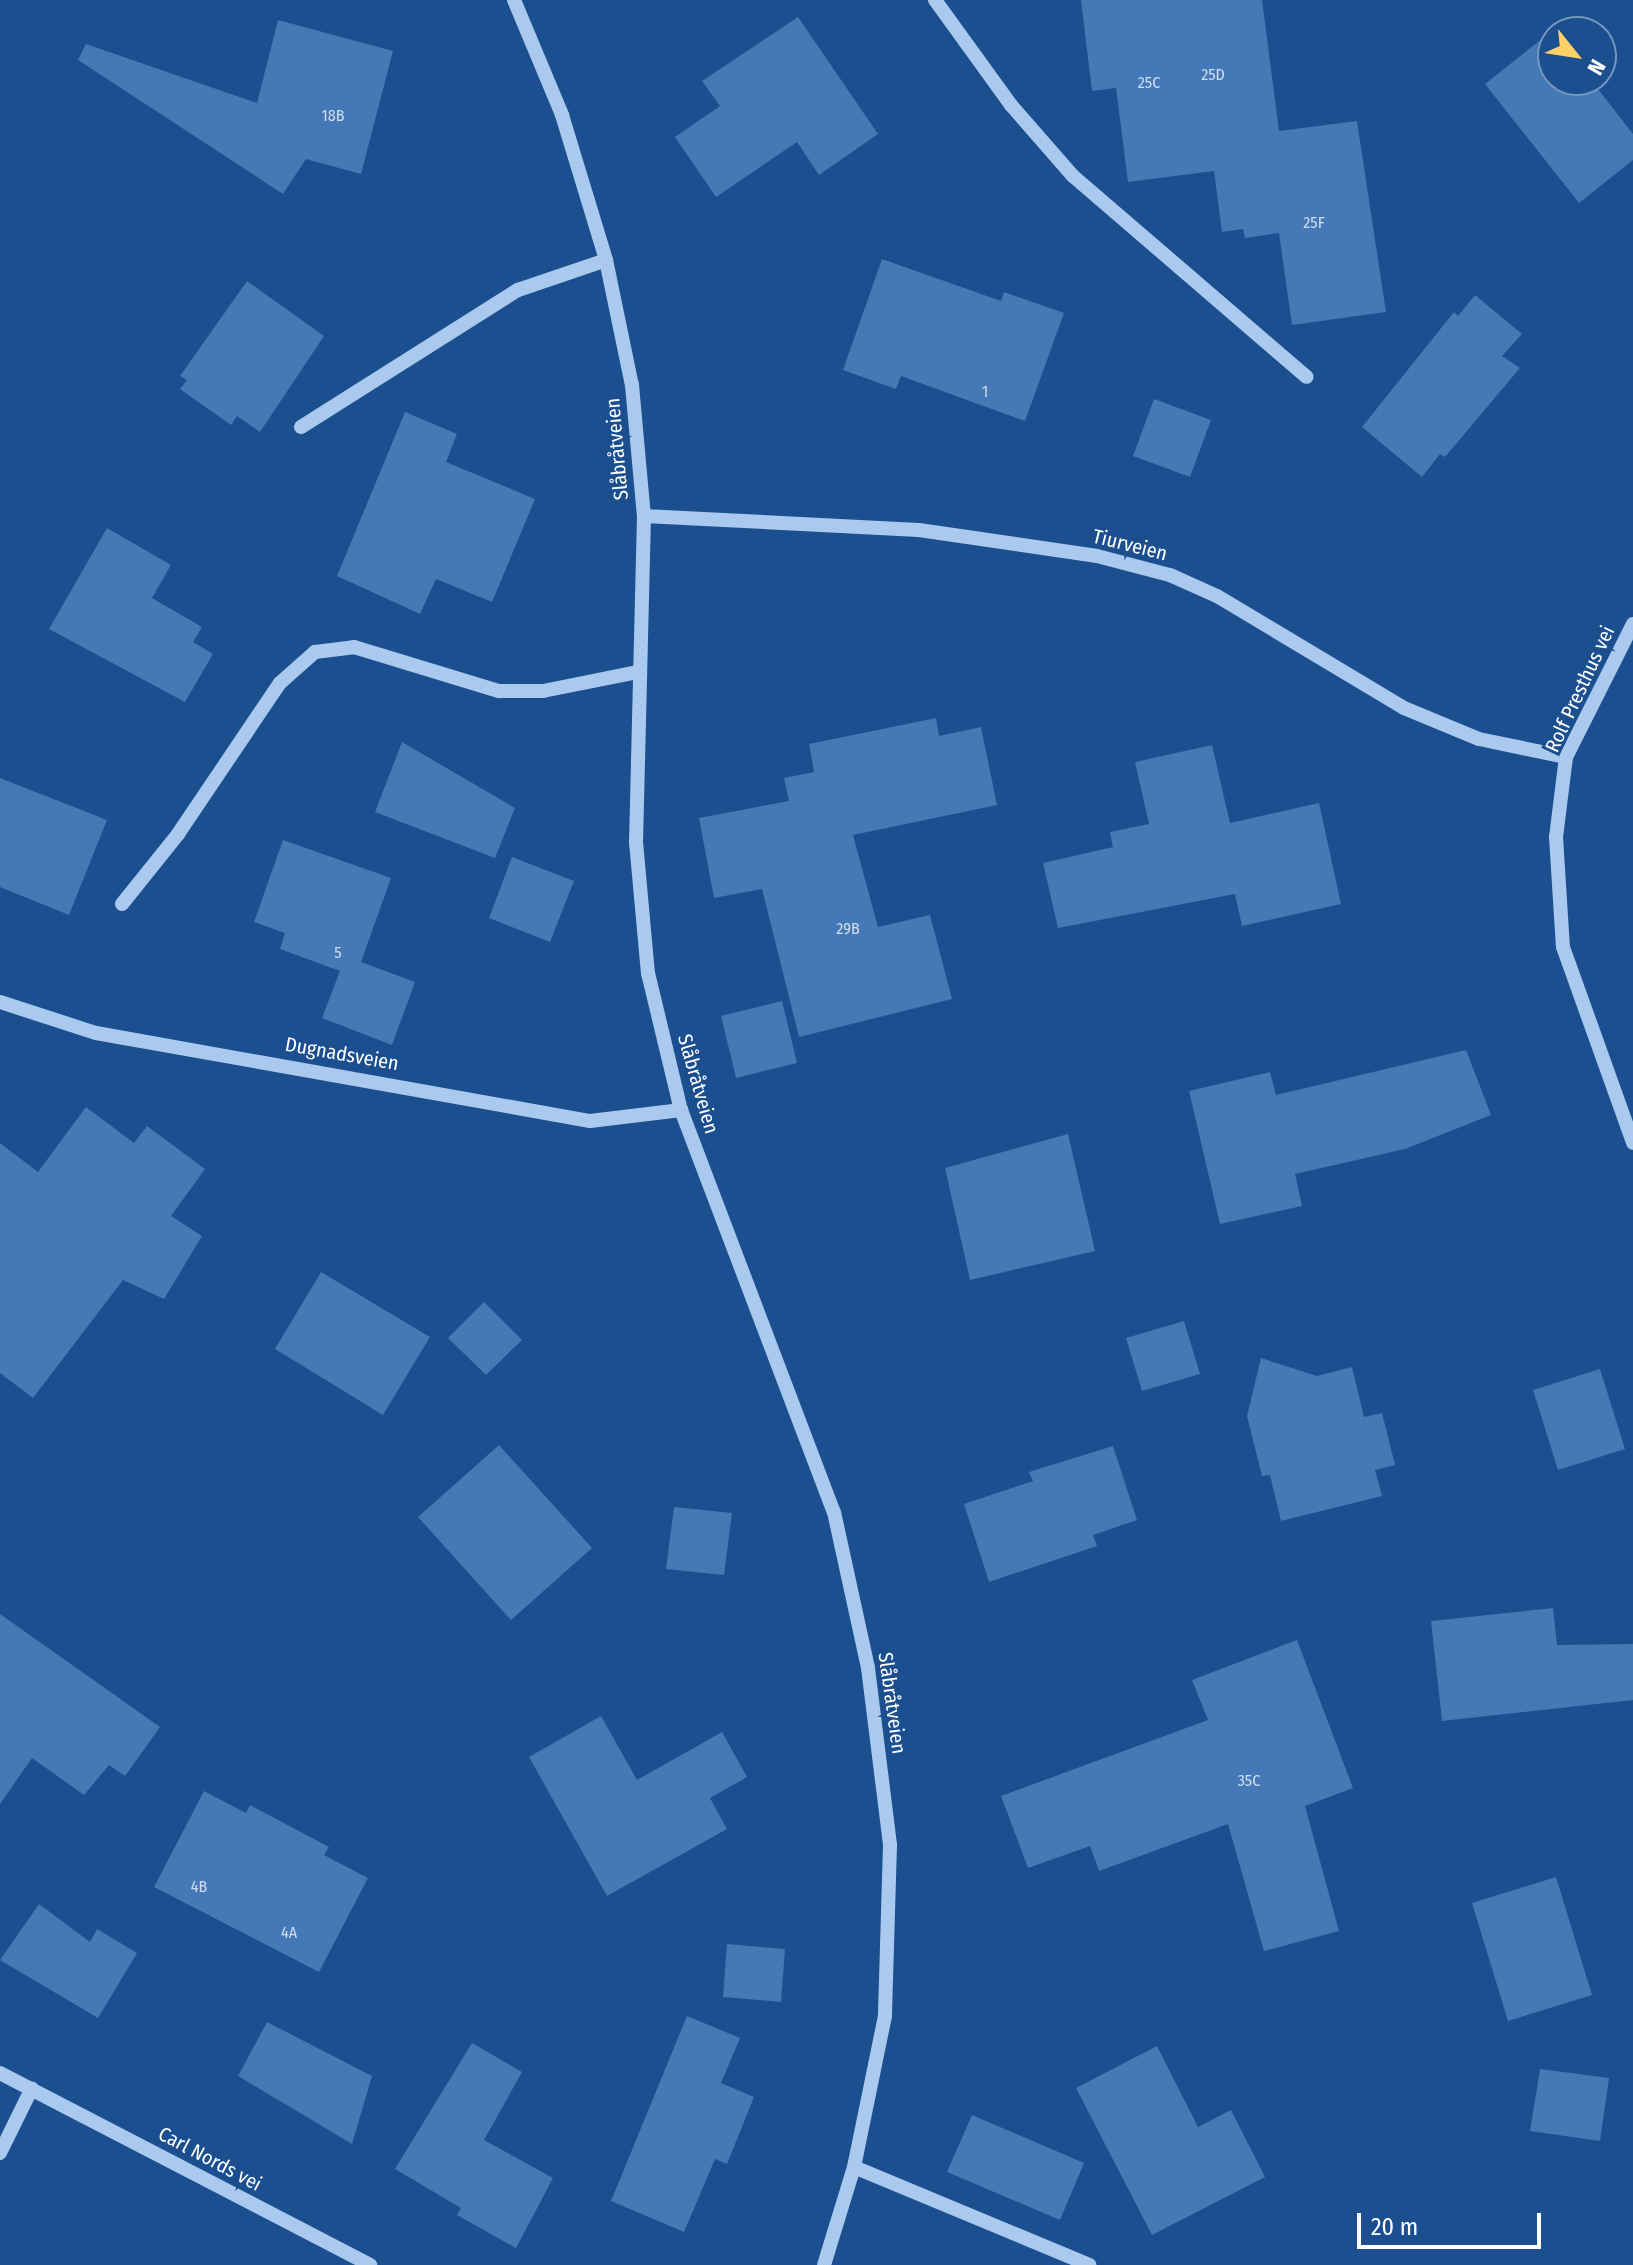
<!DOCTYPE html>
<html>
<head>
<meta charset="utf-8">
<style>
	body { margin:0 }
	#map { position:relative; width:1633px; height:2265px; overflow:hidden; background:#1b4f8f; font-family:"Fira Sans Condensed",sans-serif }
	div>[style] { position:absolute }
	.building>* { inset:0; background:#4478b7 }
	.minor>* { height:14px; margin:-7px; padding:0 7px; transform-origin:7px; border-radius:7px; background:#a9c9ee }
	span { translate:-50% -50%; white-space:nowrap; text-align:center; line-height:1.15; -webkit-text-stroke:6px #1b4f8f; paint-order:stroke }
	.number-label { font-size:16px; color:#d0dded }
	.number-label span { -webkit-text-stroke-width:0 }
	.street-label { font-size:20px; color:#fff }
	.north { position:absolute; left:1537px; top:16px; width:80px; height:80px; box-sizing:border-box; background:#1b4f8f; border:2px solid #7695bc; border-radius:50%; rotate:120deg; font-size:22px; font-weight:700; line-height:32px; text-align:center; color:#fff }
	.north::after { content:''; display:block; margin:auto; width:28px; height:36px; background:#ffd166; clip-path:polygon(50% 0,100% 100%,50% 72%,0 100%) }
	.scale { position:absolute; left:1357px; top:2213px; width:184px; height:36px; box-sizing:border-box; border:4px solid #fff; border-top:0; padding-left:10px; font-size:24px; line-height:28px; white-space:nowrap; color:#fff; -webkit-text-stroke:6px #1b4f8f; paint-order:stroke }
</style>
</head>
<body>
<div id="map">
	<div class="building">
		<i style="clip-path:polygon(1081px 0,1262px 0,1279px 131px,1357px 121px,1386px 312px,1292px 325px,1279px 233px,1245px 238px,1243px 229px,1222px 232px,1214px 171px,1128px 182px,1116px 88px,1092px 91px)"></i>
		<i style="clip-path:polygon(798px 17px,878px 134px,819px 175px,797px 142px,716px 197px,675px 137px,720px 106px,702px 81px)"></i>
		<i style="clip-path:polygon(278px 20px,393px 51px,361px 174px,306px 159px,283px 194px,78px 60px,86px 44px,257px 103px)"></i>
		<i style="clip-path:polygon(1553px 30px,1553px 80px,1591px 80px,1633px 134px,1633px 160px,1579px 203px,1485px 84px)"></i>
		<i style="clip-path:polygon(882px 259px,1001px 301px,1004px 292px,1064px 313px,1025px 421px,901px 376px,896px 389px,843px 370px)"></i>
		<i style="clip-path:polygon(247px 281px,324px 336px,260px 432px,237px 416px,231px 425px,180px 389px,187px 380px,180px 376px)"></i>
		<i style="clip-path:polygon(1475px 295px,1522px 334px,1502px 356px,1520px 368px,1445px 457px,1440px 454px,1422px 477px,1362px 427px,1454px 312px,1458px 316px)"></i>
		<i style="clip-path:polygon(1154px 399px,1211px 420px,1190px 477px,1133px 456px)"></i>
		<i style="clip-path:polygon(405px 412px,457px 434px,446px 462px,535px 499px,492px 602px,436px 579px,420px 614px,337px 576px)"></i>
		<i style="clip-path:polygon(107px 528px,171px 565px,152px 598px,202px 627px,193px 642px,213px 654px,185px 702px,49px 629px)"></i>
		<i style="clip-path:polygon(936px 718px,939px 736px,981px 727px,997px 805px,853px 835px,878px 927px,930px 915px,952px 999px,799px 1037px,762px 889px,714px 898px,699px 818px,789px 801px,784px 778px,814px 772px,809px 744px)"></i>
		<i style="clip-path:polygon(402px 742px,515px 808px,495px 858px,375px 812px)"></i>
		<i style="clip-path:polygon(1212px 745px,1230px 823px,1319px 803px,1341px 904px,1242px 926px,1235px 894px,1058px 928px,1043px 863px,1113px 847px,1110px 832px,1149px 824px,1135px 762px)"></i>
		<i style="clip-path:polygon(0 778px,107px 820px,69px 915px,0 887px)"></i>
		<i style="clip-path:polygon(283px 840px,391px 878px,361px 962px,415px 982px,392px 1045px,322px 1018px,340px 971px,280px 949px,285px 933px,254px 922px)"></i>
		<i style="clip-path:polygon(512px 857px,574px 881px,550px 942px,489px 918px)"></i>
		<i style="clip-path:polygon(782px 1001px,797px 1063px,736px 1078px,721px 1016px)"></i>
		<i style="clip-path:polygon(1466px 1050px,1491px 1115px,1405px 1149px,1295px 1174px,1302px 1206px,1220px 1224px,1189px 1091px,1270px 1072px,1276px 1095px)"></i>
		<i style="clip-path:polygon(86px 1107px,134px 1143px,147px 1126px,205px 1169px,171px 1216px,202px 1236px,164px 1299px,123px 1280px,33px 1398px,0 1373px,0 1143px,38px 1172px)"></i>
		<i style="clip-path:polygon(1068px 1134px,1095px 1251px,970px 1280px,945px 1168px)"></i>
		<i style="clip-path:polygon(321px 1272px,430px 1337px,383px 1415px,275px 1349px)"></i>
		<i style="clip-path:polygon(484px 1302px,522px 1340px,486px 1375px,448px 1338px)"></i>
		<i style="clip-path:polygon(1184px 1321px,1200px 1374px,1142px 1391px,1126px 1338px)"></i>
		<i style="clip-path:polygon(1261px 1358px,1317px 1376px,1352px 1367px,1364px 1417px,1382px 1413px,1395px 1465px,1375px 1470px,1382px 1496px,1281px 1521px,1270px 1475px,1262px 1476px,1247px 1416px)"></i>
		<i style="clip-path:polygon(1600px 1369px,1625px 1449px,1558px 1470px,1533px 1390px)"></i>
		<i style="clip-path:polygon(499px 1445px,592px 1548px,511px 1620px,418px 1517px)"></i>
		<i style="clip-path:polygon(1113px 1446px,1137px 1520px,1093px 1535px,1097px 1546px,989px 1582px,964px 1504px,1033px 1481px,1029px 1472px)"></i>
		<i style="clip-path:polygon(674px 1507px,732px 1513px,724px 1575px,666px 1569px)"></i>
		<i style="clip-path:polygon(1553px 1608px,1557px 1645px,1633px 1644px,1633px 1700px,1442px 1721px,1431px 1621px)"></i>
		<i style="clip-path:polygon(0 1614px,160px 1727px,125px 1776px,109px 1765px,84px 1795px,32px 1758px,0 1804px)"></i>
		<i style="clip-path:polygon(1297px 1640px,1353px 1788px,1305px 1806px,1339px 1931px,1264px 1951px,1228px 1824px,1099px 1871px,1090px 1846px,1028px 1868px,1001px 1796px,1208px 1720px,1192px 1680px)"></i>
		<i style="clip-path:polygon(601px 1716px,637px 1780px,722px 1732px,747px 1777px,710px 1798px,727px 1829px,607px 1896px,529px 1757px)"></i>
		<i style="clip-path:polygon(204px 1791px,246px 1813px,250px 1805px,329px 1847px,324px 1855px,368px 1878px,319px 1972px,154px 1887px)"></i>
		<i style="clip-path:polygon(1556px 1877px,1592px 1995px,1508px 2021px,1472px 1903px)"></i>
		<i style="clip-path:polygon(39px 1904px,90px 1942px,97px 1929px,137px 1953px,98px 2018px,0 1960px)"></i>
		<i style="clip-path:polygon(727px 1944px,785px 1949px,781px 2002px,723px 1997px)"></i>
		<i style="clip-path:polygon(687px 2016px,740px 2038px,721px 2083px,754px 2097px,727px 2164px,715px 2159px,684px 2232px,611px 2201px)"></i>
		<i style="clip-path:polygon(267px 2022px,372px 2076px,352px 2144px,238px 2076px)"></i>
		<i style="clip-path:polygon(472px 2043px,522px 2072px,484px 2140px,553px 2178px,516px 2248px,457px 2215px,461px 2208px,395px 2169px)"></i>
		<i style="clip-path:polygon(1157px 2046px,1198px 2127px,1231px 2110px,1265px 2177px,1152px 2235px,1076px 2088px)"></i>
		<i style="clip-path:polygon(1540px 2069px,1609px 2078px,1600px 2141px,1530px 2131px)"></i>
		<i style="clip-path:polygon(972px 2115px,1084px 2163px,1060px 2220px,947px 2172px)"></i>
	</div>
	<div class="minor">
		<i style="left:514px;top:0;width:125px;rotate:67.3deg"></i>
		<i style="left:562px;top:115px;width:152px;rotate:73.1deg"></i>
		<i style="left:606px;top:260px;width:128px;rotate:78.3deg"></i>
		<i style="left:632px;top:385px;width:132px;rotate:84.8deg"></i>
		<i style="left:644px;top:516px;width:326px;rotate:91.4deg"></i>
		<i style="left:636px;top:842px;width:132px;rotate:84.8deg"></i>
		<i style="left:648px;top:973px;width:141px;rotate:76.5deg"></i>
		<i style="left:681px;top:1110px;width:430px;rotate:69.2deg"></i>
		<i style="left:834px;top:1512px;width:160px;rotate:77.7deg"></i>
		<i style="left:868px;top:1668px;width:178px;rotate:82.9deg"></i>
		<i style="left:890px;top:1845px;width:171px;rotate:91.7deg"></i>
		<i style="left:885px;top:2016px;width:154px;rotate:101.6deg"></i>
		<i style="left:854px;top:2167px;width:102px;rotate:107deg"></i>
		<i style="left:935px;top:0;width:130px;rotate:54.1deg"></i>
		<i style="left:1011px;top:105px;width:94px;rotate:48.9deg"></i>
		<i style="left:1073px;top:176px;width:308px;rotate:40.7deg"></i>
		<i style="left:301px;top:427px;width:257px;rotate:-32.3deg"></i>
		<i style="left:518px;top:290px;width:93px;rotate:-18.8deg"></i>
		<i style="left:644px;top:516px;width:275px;rotate:2.9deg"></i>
		<i style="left:919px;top:530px;width:180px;rotate:8.3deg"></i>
		<i style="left:1097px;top:556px;width:75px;rotate:14.6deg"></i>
		<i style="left:1170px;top:575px;width:51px;rotate:24.1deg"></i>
		<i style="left:1217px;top:596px;width:218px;rotate:30.9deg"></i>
		<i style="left:1404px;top:708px;width:81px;rotate:22.5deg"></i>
		<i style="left:1479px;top:739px;width:89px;rotate:11.7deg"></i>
		<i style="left:1633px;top:624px;width:149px;rotate:116.7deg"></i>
		<i style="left:1566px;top:757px;width:81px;rotate:97.1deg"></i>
		<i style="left:1556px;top:837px;width:110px;rotate:86.4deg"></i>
		<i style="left:1563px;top:947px;width:208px;rotate:70.3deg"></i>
		<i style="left:122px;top:904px;width:90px;rotate:-51.3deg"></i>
		<i style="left:178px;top:834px;width:182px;rotate:-56deg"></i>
		<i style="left:280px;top:683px;width:47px;rotate:-41.5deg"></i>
		<i style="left:315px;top:652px;width:39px;rotate:-7deg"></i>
		<i style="left:354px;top:647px;width:152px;rotate:16.9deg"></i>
		<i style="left:499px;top:691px;width:44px"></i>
		<i style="left:543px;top:691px;width:96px;rotate:-11.4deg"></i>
		<i style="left:0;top:1002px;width:101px;rotate:17.9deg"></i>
		<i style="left:96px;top:1033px;width:502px;rotate:10.1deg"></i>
		<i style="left:590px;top:1121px;width:92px;rotate:-6.9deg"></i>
		<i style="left:0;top:2073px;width:417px;rotate:27.4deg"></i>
		<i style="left:0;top:2153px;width:72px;rotate:-63.8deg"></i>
		<i style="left:854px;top:2167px;width:255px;rotate:22.6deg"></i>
	</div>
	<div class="number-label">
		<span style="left:1213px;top:75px">25D</span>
		<span style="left:1149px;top:83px">25C</span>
		<span style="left:333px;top:116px">18B</span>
		<span style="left:1314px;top:223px">25F</span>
		<span style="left:985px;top:392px">1</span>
		<span style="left:848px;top:929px">29B</span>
		<span style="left:338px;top:953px">5</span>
		<span style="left:1249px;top:1781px">35C</span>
		<span style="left:199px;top:1887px">4B</span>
		<span style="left:289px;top:1933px">4A</span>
	</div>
	<div class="street-label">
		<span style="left:617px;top:449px;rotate:-95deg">Slåbråtveien</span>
		<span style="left:1130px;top:545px;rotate:14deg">Tiurveien</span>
		<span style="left:1580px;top:689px;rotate:-65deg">Rolf Presthus vei</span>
		<span style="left:342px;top:1054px;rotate:10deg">Dugnadsveien</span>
		<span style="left:698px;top:1084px;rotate:74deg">Slåbråtveien</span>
		<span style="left:892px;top:1703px;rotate:82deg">Slåbråtveien</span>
		<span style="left:210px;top:2159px;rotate:28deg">Carl Nords vei</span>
	</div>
	<div class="north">N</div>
	<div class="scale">20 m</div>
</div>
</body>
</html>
